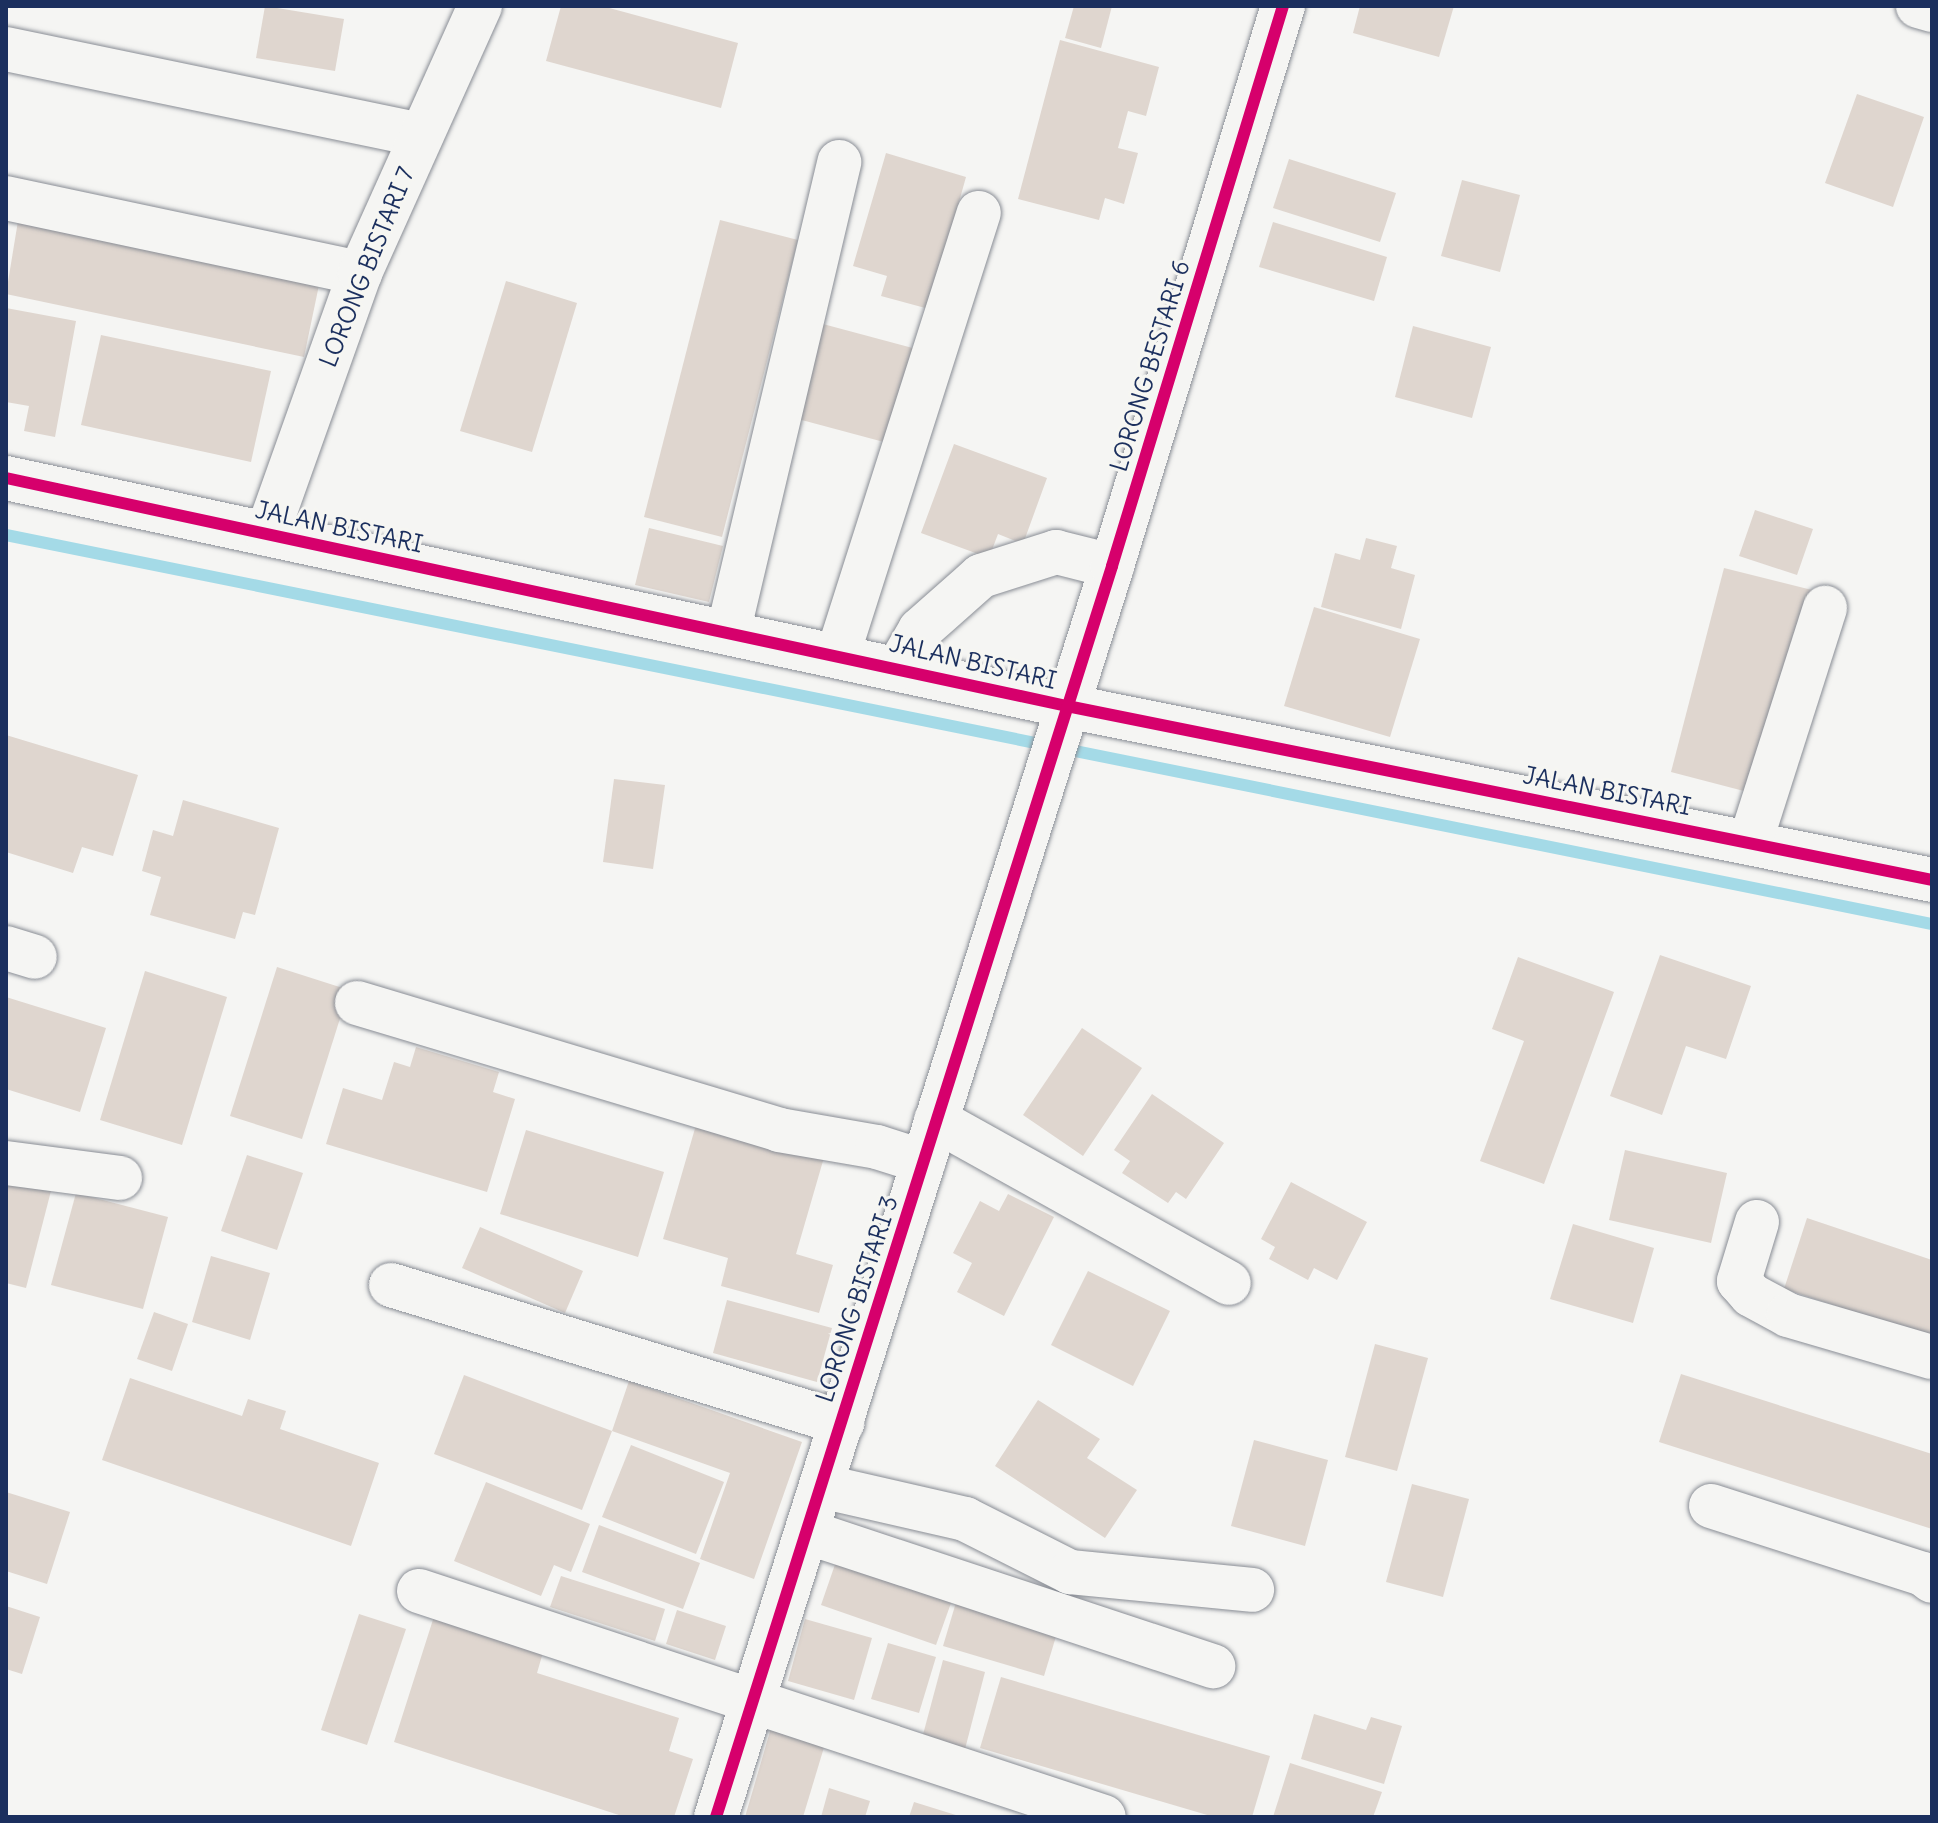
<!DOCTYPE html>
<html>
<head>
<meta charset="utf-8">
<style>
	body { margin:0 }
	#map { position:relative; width:1938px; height:1823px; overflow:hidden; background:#f5f5f3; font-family:Delius,sans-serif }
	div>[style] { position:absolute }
	.stream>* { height:12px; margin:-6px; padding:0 6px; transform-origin:6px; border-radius:6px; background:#a4dae7 }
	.building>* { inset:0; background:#dfd6cf }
	.roads { filter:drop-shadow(0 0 2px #898d95) drop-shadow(0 0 2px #898d95) }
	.minor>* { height:44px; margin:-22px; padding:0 22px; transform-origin:22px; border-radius:22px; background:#f5f5f3 }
	.cycleway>* { height:12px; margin:-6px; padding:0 6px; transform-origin:6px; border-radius:6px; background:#d6006c }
	span { translate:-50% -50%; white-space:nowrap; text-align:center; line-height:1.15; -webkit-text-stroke:6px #f6f6f2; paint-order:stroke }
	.street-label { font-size:24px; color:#1b2f5e }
	.frame { position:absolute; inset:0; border:8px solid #1b2f5e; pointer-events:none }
</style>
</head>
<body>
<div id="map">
	<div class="stream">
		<i style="left:6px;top:535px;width:1965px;rotate:11.42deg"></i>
	</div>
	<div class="building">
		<i style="clip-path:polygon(265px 6px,344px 19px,335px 71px,256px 58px)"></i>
		<i style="clip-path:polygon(561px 6px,602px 6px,738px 43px,721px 108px,546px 61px)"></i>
		<i style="clip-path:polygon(1074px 6px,1112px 6px,1101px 48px,1065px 38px)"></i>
		<i style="clip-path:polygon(1360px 6px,1454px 6px,1439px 57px,1353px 33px)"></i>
		<i style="clip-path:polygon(1060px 40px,1159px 67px,1146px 116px,1128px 111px,1118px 148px,1138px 153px,1124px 204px,1105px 198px,1099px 220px,1018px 199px)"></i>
		<i style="clip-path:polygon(1857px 94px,1924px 117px,1893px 207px,1825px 183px)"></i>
		<i style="clip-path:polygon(886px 153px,966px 177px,929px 309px,881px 296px,887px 276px,853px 266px)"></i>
		<i style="clip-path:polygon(1289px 159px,1396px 193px,1380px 242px,1273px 208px)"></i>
		<i style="clip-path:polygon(1462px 180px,1520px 195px,1500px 272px,1441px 256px)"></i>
		<i style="clip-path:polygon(720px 220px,798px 240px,722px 537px,644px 517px)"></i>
		<i style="clip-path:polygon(18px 221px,319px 285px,304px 357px,6px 294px)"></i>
		<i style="clip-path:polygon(1273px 222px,1387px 257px,1374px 301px,1259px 267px)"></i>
		<i style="clip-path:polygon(506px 281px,577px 303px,532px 452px,460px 431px)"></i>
		<i style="clip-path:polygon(6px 308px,76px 321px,55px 437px,24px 431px,29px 406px,6px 402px)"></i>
		<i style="clip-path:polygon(823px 324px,920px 350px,895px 445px,798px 419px)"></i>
		<i style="clip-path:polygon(1413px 326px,1491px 347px,1472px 418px,1395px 397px)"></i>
		<i style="clip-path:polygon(101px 335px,271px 371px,251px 462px,81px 425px)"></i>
		<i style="clip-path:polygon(954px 444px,1047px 478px,1023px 544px,998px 534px,989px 558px,921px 533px)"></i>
		<i style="clip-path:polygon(1755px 510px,1813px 529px,1797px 575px,1739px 556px)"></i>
		<i style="clip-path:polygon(649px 528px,723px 546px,709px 602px,635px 585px)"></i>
		<i style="clip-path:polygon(1366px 538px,1397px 546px,1391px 568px,1415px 575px,1401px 629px,1321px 607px,1335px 553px,1360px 560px)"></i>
		<i style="clip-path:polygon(1724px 568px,1816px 591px,1763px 796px,1671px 772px)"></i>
		<i style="clip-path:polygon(1314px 607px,1420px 639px,1390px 737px,1284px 706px)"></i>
		<i style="clip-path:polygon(6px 735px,138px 775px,113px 856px,82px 847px,73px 873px,6px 852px)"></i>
		<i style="clip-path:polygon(614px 779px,665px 785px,653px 869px,603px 862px)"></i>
		<i style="clip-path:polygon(183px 800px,279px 828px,255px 915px,243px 912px,235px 939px,150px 915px,161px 877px,142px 871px,153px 830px,173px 836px)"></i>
		<i style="clip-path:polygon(1660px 955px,1751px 986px,1726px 1059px,1686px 1046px,1662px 1115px,1610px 1096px)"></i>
		<i style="clip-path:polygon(1518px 957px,1614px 992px,1544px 1184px,1480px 1161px,1524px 1041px,1492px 1029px)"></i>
		<i style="clip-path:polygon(277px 967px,349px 990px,302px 1139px,230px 1116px)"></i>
		<i style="clip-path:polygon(145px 971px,227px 997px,182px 1145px,100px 1120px)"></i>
		<i style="clip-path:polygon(6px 997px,106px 1028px,80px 1112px,6px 1089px)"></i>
		<i style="clip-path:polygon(1082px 1028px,1142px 1068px,1083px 1156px,1023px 1115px)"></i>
		<i style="clip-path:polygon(416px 1047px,499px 1072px,493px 1092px,515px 1099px,487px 1192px,326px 1144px,343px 1088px,382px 1100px,394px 1062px,410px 1067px)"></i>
		<i style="clip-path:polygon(1152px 1094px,1224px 1143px,1186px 1199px,1176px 1192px,1168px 1203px,1122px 1173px,1130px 1161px,1114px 1150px)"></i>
		<i style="clip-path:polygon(698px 1118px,825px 1154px,796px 1254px,833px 1265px,819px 1313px,721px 1286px,728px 1258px,663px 1239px)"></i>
		<i style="clip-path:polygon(526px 1130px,664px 1172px,638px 1257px,500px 1214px)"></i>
		<i style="clip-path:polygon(1625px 1150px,1727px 1173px,1711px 1243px,1609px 1220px)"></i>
		<i style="clip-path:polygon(247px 1155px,303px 1173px,277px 1250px,221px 1231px)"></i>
		<i style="clip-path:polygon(6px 1176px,52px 1187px,26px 1288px,6px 1283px)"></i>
		<i style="clip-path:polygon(1291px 1182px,1367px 1222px,1337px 1280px,1314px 1268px,1308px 1280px,1269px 1259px,1275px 1247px,1261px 1239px)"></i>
		<i style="clip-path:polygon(76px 1193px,168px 1217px,143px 1309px,51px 1285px)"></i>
		<i style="clip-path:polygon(1008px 1194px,1054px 1217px,1004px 1316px,957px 1292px,972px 1263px,953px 1253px,980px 1201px,999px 1211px)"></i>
		<i style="clip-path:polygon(1807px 1218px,1932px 1260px,1932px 1337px,1784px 1289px)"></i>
		<i style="clip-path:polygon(1573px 1224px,1654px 1248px,1633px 1323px,1550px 1299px)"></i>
		<i style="clip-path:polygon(480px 1227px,583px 1271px,565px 1313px,462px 1268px)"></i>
		<i style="clip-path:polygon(211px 1256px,270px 1273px,250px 1340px,192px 1322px)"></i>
		<i style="clip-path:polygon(1088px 1271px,1170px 1311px,1133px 1386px,1051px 1345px)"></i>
		<i style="clip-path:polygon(727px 1300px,832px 1328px,817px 1382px,713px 1353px)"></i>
		<i style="clip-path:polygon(154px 1312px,188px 1324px,172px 1371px,137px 1359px)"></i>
		<i style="clip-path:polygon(1375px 1344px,1428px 1358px,1397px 1471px,1345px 1457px)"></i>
		<i style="clip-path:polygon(1681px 1374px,1932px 1454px,1932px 1529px,1659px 1442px)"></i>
		<i style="clip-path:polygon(464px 1375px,612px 1431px,582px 1510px,434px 1454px)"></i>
		<i style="clip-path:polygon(130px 1378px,242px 1416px,248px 1399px,286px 1411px,280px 1429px,379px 1463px,351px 1546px,102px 1460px)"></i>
		<i style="clip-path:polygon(629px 1381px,802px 1442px,754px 1579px,700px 1559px,730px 1473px,612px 1431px)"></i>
		<i style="clip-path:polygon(1038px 1400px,1100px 1439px,1087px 1458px,1137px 1490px,1105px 1538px,995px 1466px)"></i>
		<i style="clip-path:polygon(1254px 1440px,1328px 1460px,1305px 1546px,1231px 1526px)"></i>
		<i style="clip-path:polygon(631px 1445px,724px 1482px,696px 1554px,602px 1517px)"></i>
		<i style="clip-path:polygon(486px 1482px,590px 1524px,571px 1572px,554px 1565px,541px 1596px,454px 1561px)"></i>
		<i style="clip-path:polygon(1412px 1484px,1469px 1499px,1443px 1597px,1386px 1582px)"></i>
		<i style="clip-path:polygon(6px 1492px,70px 1512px,47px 1584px,6px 1571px)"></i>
		<i style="clip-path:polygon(599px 1525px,700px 1563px,683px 1609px,582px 1572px)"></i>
		<i style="clip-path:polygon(840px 1550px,956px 1589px,936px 1645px,821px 1605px)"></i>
		<i style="clip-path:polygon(561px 1576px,665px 1609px,655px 1641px,550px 1607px)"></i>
		<i style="clip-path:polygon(960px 1589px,1061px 1620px,1044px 1676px,943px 1646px)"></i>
		<i style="clip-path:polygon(6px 1606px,40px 1617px,22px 1674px,6px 1669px)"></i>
		<i style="clip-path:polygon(437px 1607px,546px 1642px,537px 1673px,679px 1718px,669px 1751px,693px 1759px,674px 1817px,625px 1817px,394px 1742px)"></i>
		<i style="clip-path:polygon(677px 1610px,726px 1626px,715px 1660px,666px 1644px)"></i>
		<i style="clip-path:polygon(359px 1614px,406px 1629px,367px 1745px,321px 1730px)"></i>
		<i style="clip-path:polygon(805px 1619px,872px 1638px,854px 1700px,788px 1681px)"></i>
		<i style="clip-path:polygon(888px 1643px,936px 1657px,919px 1713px,871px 1699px)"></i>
		<i style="clip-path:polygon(943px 1660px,985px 1672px,964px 1753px,921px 1742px)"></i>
		<i style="clip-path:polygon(1001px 1677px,1270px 1756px,1252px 1817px,1214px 1817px,980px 1748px)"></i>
		<i style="clip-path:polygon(1314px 1714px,1366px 1730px,1371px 1717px,1402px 1726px,1384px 1784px,1301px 1759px)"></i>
		<i style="clip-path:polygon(771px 1728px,825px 1744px,803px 1817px,745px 1817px)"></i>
		<i style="clip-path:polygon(1290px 1763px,1382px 1792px,1373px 1817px,1273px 1817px)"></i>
		<i style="clip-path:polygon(829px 1788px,870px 1801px,865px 1817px,821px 1817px)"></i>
		<i style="clip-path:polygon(914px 1802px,959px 1816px,959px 1817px,909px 1817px)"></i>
	</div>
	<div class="roads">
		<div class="minor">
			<i style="left:1918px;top:6px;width:15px;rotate:16deg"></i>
			<i style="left:6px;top:49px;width:424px;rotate:11.7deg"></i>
			<i style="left:6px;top:198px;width:362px;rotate:12deg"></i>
			<i style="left:6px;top:478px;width:1085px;rotate:12.13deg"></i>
			<i style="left:1067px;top:706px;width:882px;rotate:11.37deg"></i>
			<i style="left:267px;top:534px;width:277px;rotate:-70.4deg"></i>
			<i style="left:360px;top:273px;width:293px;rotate:-65.8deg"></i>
			<i style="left:728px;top:633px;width:484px;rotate:-76.7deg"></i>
			<i style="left:838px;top:654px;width:463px;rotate:-72.3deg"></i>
			<i style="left:898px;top:668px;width:44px;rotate:-59.9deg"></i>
			<i style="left:920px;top:630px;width:81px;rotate:-41.5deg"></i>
			<i style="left:981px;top:576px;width:79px;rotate:-17.7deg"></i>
			<i style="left:1056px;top:552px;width:58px;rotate:14deg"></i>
			<i style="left:1750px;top:843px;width:247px;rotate:-72.3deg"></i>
			<i style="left:6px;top:948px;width:30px;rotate:17deg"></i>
			<i style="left:357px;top:1003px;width:441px;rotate:16.7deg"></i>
			<i style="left:779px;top:1130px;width:99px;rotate:9.8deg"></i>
			<i style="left:877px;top:1147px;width:49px;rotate:17.7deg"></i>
			<i style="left:936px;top:1120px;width:335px;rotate:29.1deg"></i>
			<i style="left:6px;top:1163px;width:115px;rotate:7.5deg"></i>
			<i style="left:1757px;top:1222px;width:62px;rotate:107deg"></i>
			<i style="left:1739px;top:1281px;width:18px;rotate:49deg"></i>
			<i style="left:1751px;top:1295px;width:42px;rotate:28.4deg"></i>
			<i style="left:1788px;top:1315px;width:150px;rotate:16.3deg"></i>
			<i style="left:391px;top:1285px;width:472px;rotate:17deg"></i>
			<i style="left:821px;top:1486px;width:148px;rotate:12.9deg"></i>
			<i style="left:965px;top:1519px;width:118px;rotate:26.8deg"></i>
			<i style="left:1070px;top:1572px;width:183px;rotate:5.6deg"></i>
			<i style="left:1711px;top:1506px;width:223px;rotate:17.8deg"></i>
			<i style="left:1923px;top:1574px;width:11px;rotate:38deg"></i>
			<i style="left:807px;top:1532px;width:428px;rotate:18.3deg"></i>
			<i style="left:419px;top:1591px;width:721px;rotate:18.26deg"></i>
			<i style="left:716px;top:1817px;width:1312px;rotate:-72.43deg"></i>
			<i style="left:1112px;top:566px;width:586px;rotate:-73.02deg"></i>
		</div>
	</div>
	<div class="cycleway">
		<i style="left:6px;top:478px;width:1085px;rotate:12.13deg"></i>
		<i style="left:1067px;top:706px;width:882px;rotate:11.37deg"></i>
		<i style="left:716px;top:1817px;width:1312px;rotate:-72.43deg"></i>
		<i style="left:1112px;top:566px;width:586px;rotate:-73.02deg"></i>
	</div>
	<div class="street-label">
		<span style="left:367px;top:267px;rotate:-68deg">LORONG BISTARI 7</span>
		<span style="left:1150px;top:366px;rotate:-73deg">LORONG BESTARI 6</span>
		<span style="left:339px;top:527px;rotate:12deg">JALAN BISTARI</span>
		<span style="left:973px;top:662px;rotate:13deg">JALAN BISTARI</span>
		<span style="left:1607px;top:791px;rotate:11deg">JALAN BISTARI</span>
		<span style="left:857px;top:1299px;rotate:-72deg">LORONG BISTARI 3</span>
	</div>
	<div class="frame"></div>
</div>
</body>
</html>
